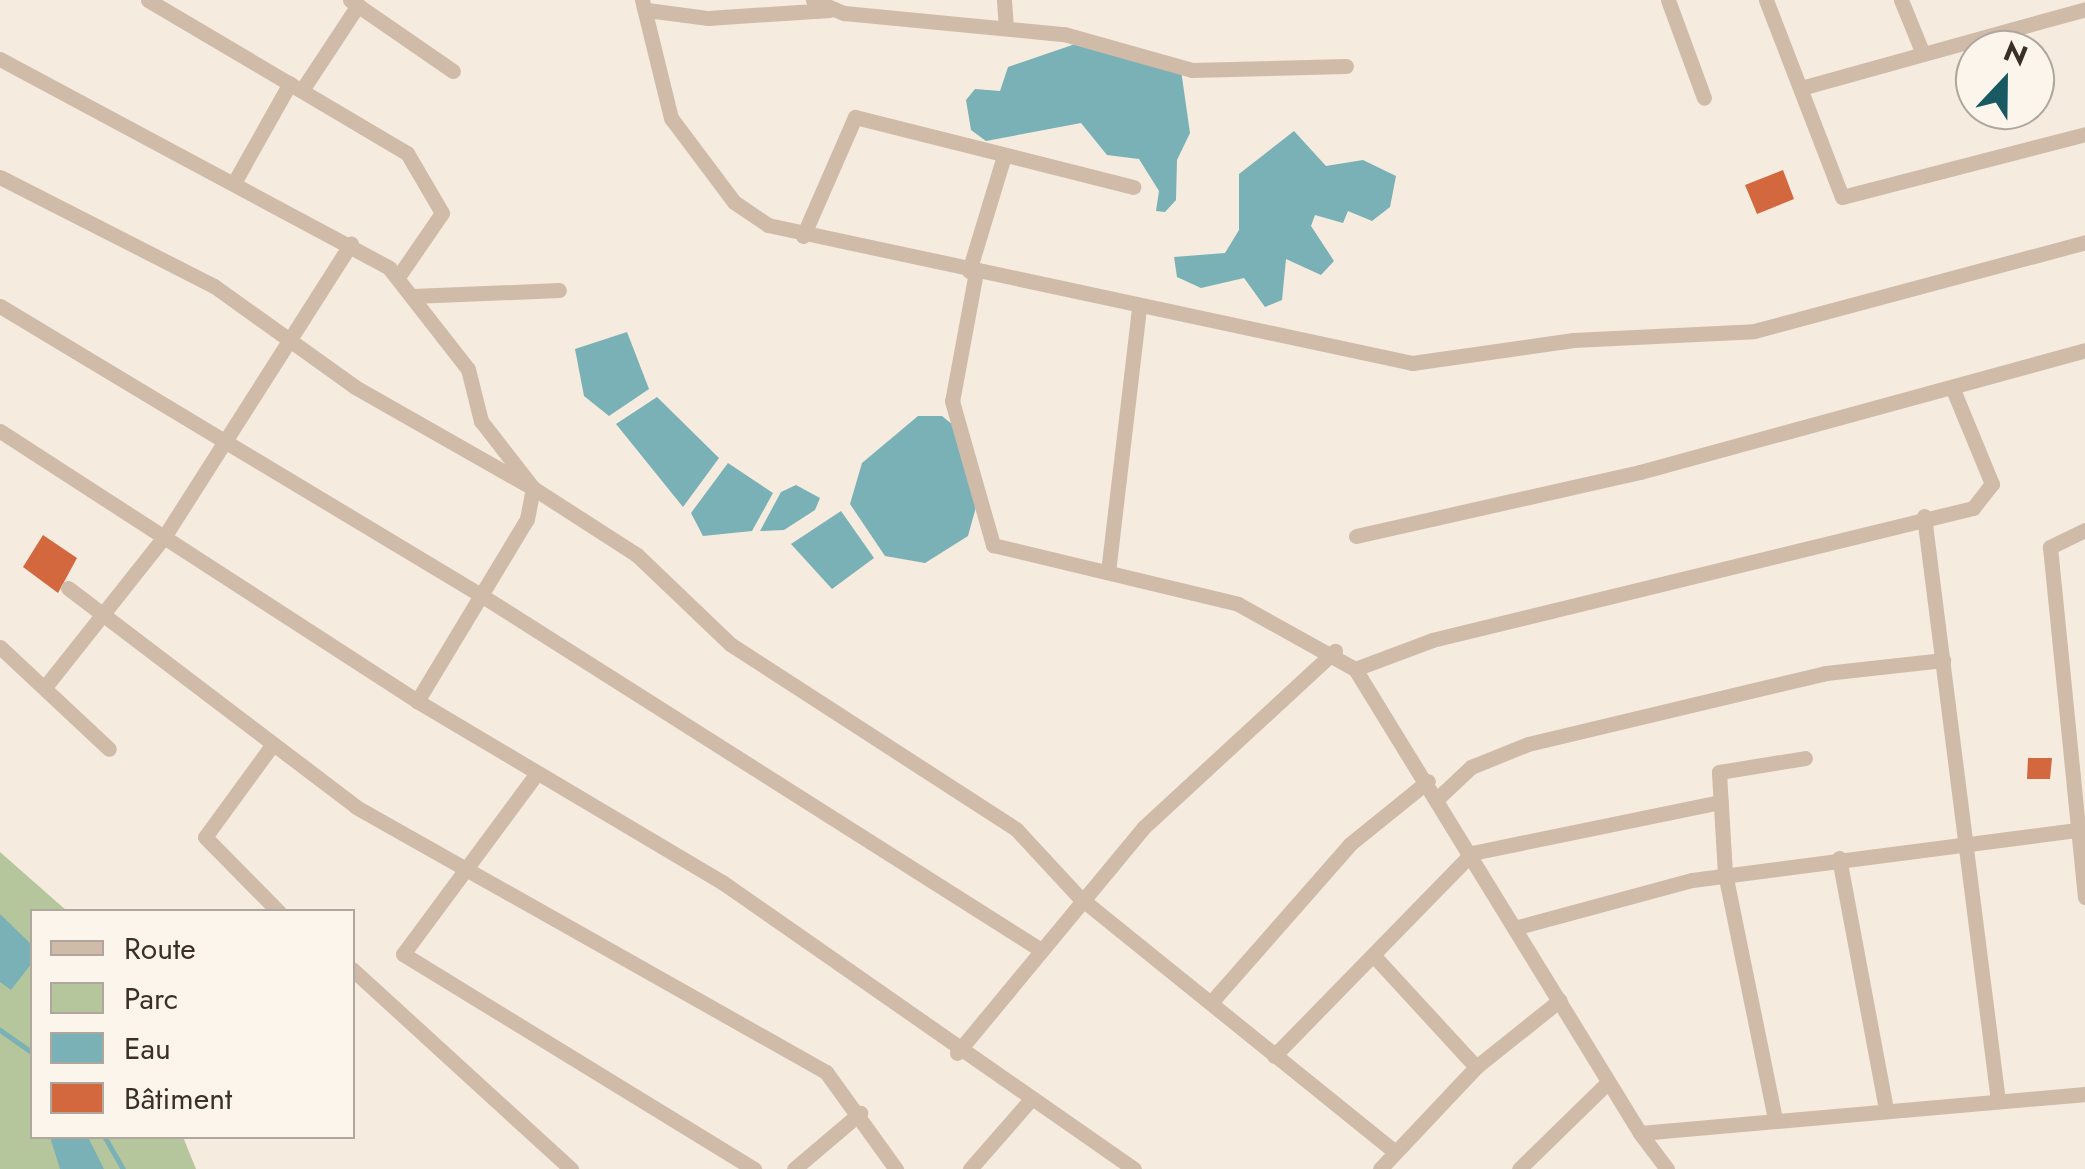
<!DOCTYPE html>
<html>
<head>
<meta charset="utf-8">
<style>
	body { margin:0 }
	#map { position:relative; width:2085px; height:1169px; overflow:hidden; background:#f5ebde; font-family:Jost,sans-serif }
	div>[style] { position:absolute }
	.green>* { inset:0; background:#b6c69c }
	.water>* { inset:0; background:#79b1b6 }
	.stream>* { height:5px; margin:-2.5px; padding:0 2.5px; transform-origin:2.5px; border-radius:2.5px; background:#79b1b6 }
	.building>* { inset:0; background:#d3683e }
	.minor>* { height:15px; margin:-7.5px; padding:0 7.5px; transform-origin:7.5px; border-radius:7.5px; background:#cfbba8 }
	span { translate:-50% -50%; white-space:nowrap; text-align:center; line-height:1.15; -webkit-text-stroke:8px #fcf5eb; paint-order:stroke }
	.legend { position:absolute; left:30px; top:909px; width:325px; height:230px; box-sizing:border-box; background:#fcf5eb; border:2px solid #afa69d; margin:0; padding:12px 18px; list-style:none; font-size:30px; color:#3b2f29 }
	.legend li { display:flex; align-items:center; gap:20px; height:50px }
	.legend b { width:50px; border:2px solid #afa69d }
	.north { position:absolute; left:1955px; top:30px; width:100px; height:100px; box-sizing:border-box; background:#fcf5eb; border:2px solid #afa69d; border-radius:50%; rotate:22deg; font-size:28px; font-weight:700; line-height:40px; text-align:center; color:#3b2f29 }
	.north::after { content:''; display:block; margin:auto; width:35px; height:45px; background:#195a62; clip-path:polygon(50% 0,100% 100%,50% 72%,0 100%) }
</style>
</head>
<body>
<div id="map">
	<div class="green">
		<i style="clip-path:polygon(0 852px,67px 911px,32px 912px,32px 1136px,183px 1137px,196px 1169px,0 1169px)"></i>
	</div>
	<div class="water">
		<i style="clip-path:polygon(1084px 41px,1180px 63px,1190px 133px,1177px 160px,1176px 200px,1165px 212px,1156px 211px,1159px 191px,1139px 159px,1107px 155px,1081px 123px,986px 141px,971px 130px,966px 100px,975px 89px,1000px 91px,1008px 67px)"></i>
		<i style="clip-path:polygon(1294px 131px,1326px 166px,1363px 160px,1396px 176px,1390px 207px,1372px 221px,1348px 211px,1343px 223px,1315px 215px,1311px 226px,1334px 261px,1321px 275px,1286px 259px,1282px 300px,1265px 307px,1244px 278px,1201px 288px,1177px 277px,1174px 257px,1225px 253px,1239px 230px,1239px 174px)"></i>
		<i style="clip-path:polygon(627px 332px,649px 389px,609px 416px,584px 396px,575px 349px)"></i>
		<i style="clip-path:polygon(657px 397px,719px 458px,683px 507px,616px 424px)"></i>
		<i style="clip-path:polygon(918px 416px,942px 416px,959px 430px,976px 507px,968px 536px,925px 563px,885px 556px,850px 504px,862px 463px)"></i>
		<i style="clip-path:polygon(728px 463px,773px 493px,752px 531px,703px 536px,691px 513px)"></i>
		<i style="clip-path:polygon(796px 485px,820px 498px,815px 510px,784px 530px,760px 531px,781px 492px)"></i>
		<i style="clip-path:polygon(841px 511px,874px 558px,832px 589px,791px 544px)"></i>
		<i style="clip-path:polygon(0 914px,32px 945px,32px 963px,11px 990px,0 982px)"></i>
		<i style="clip-path:polygon(50px 1137px,88px 1137px,104px 1169px,60px 1169px)"></i>
	</div>
	<div class="stream">
		<i style="left:0;top:1030px;width:39px;rotate:35deg"></i>
		<i style="left:104px;top:1136px;width:38px;rotate:60deg"></i>
	</div>
	<div class="building">
		<i style="clip-path:polygon(1783px 170px,1794px 199px,1757px 214px,1745px 185px)"></i>
		<i style="clip-path:polygon(43px 535px,77px 558px,58px 593px,23px 567px)"></i>
		<i style="clip-path:polygon(2028px 758px,2052px 758px,2050px 779px,2027px 779px)"></i>
	</div>
	<div class="minor">
		<i style="left:148px;top:0;width:301px;rotate:30.6deg"></i>
		<i style="left:407px;top:153px;width:69px;rotate:59.7deg"></i>
		<i style="left:442px;top:213px;width:78px;rotate:124.5deg"></i>
		<i style="left:350px;top:0;width:125px;rotate:34.6deg"></i>
		<i style="left:642px;top:0;width:122px;rotate:76.2deg"></i>
		<i style="left:671px;top:118px;width:105px;rotate:53.1deg"></i>
		<i style="left:734px;top:202px;width:41px;rotate:34.1deg"></i>
		<i style="left:768px;top:225px;width:659px;rotate:12.09deg"></i>
		<i style="left:1412px;top:363px;width:163px;rotate:-8.1deg"></i>
		<i style="left:1573px;top:340px;width:181px;rotate:-2.8deg"></i>
		<i style="left:1754px;top:331px;width:343px;rotate:-15deg"></i>
		<i style="left:813px;top:0;width:34px;rotate:23deg"></i>
		<i style="left:844px;top:13px;width:221px;rotate:5.5deg"></i>
		<i style="left:1064px;top:34px;width:133px;rotate:15.7deg"></i>
		<i style="left:1192px;top:70px;width:154px;rotate:-1.5deg"></i>
		<i style="left:1004px;top:0;width:28px;rotate:86deg"></i>
		<i style="left:1668px;top:0;width:104px;rotate:69.8deg"></i>
		<i style="left:1766px;top:0;width:211px;rotate:68.9deg"></i>
		<i style="left:1842px;top:197px;width:251px;rotate:-14.5deg"></i>
		<i style="left:1901px;top:0;width:58px;rotate:67.8deg"></i>
		<i style="left:647px;top:10px;width:62px;rotate:7.5deg"></i>
		<i style="left:708px;top:18px;width:122px;rotate:-3.8deg"></i>
		<i style="left:0;top:59px;width:442px;rotate:28.2deg"></i>
		<i style="left:389px;top:268px;width:128px;rotate:52deg"></i>
		<i style="left:468px;top:369px;width:54px;rotate:76deg"></i>
		<i style="left:481px;top:421px;width:85px;rotate:52.2deg"></i>
		<i style="left:533px;top:488px;width:124px;rotate:32.8deg"></i>
		<i style="left:637px;top:555px;width:129px;rotate:43.7deg"></i>
		<i style="left:730px;top:644px;width:341px;rotate:32.9deg"></i>
		<i style="left:1016px;top:829px;width:93px;rotate:47.2deg"></i>
		<i style="left:1079px;top:897px;width:406px;rotate:38.9deg"></i>
		<i style="left:1801px;top:88px;width:295px;rotate:-15.5deg"></i>
		<i style="left:302px;top:90px;width:102px;rotate:-56.6deg"></i>
		<i style="left:0;top:177px;width:240px;rotate:27deg"></i>
		<i style="left:214px;top:286px;width:173px;rotate:35.6deg"></i>
		<i style="left:355px;top:387px;width:205px;rotate:29.6deg"></i>
		<i style="left:533px;top:488px;width:32px;rotate:101deg"></i>
		<i style="left:527px;top:519px;width:213px;rotate:121.1deg"></i>
		<i style="left:235px;top:181px;width:112px;rotate:-60.7deg"></i>
		<i style="left:803px;top:236px;width:130px;rotate:-66.4deg"></i>
		<i style="left:855px;top:117px;width:287px;rotate:14.1deg"></i>
		<i style="left:969px;top:271px;width:117px;rotate:-73.1deg"></i>
		<i style="left:976px;top:272px;width:131px;rotate:100.5deg"></i>
		<i style="left:952px;top:401px;width:150px;rotate:74.1deg"></i>
		<i style="left:993px;top:545px;width:252px;rotate:13.5deg"></i>
		<i style="left:1238px;top:604px;width:134px;rotate:29.1deg"></i>
		<i style="left:1355px;top:669px;width:545px;rotate:58.44deg"></i>
		<i style="left:1640px;top:1133px;width:447px;rotate:-5deg"></i>
		<i style="left:412px;top:296px;width:147px;rotate:-2.3deg"></i>
		<i style="left:0;top:306px;width:565px;rotate:31.02deg"></i>
		<i style="left:484px;top:597px;width:656px;rotate:32.36deg"></i>
		<i style="left:0;top:431px;width:497px;rotate:32.9deg"></i>
		<i style="left:417px;top:701px;width:355px;rotate:30.7deg"></i>
		<i style="left:722px;top:882px;width:502px;rotate:34.86deg"></i>
		<i style="left:1924px;top:516px;width:590px;rotate:82.79deg"></i>
		<i style="left:2085px;top:530px;width:39px;rotate:154deg"></i>
		<i style="left:2050px;top:547px;width:352px;rotate:84.3deg"></i>
		<i style="left:1356px;top:536px;width:291px;rotate:-12.7deg"></i>
		<i style="left:1640px;top:472px;width:461px;rotate:-15.3deg"></i>
		<i style="left:1108px;top:572px;width:264px;rotate:-83.3deg"></i>
		<i style="left:68px;top:588px;width:362px;rotate:37.2deg"></i>
		<i style="left:356px;top:807px;width:540px;rotate:29.42deg"></i>
		<i style="left:826px;top:1072px;width:120px;rotate:54.2deg"></i>
		<i style="left:0;top:647px;width:149px;rotate:43.1deg"></i>
		<i style="left:1355px;top:669px;width:82px;rotate:-20.6deg"></i>
		<i style="left:1432px;top:640px;width:557px;rotate:-13.71deg"></i>
		<i style="left:1973px;top:508px;width:31px;rotate:-52deg"></i>
		<i style="left:1992px;top:484px;width:100px;rotate:-112.4deg"></i>
		<i style="left:45px;top:687px;width:191px;rotate:-51.6deg"></i>
		<i style="left:164px;top:537px;width:348px;rotate:-57.5deg"></i>
		<i style="left:270px;top:748px;width:110px;rotate:126.1deg"></i>
		<i style="left:205px;top:837px;width:105px;rotate:45.4deg"></i>
		<i style="left:537px;top:773px;width:225px;rotate:126.5deg"></i>
		<i style="left:403px;top:954px;width:412px;rotate:31.5deg"></i>
		<i style="left:1437px;top:799px;width:47px;rotate:-43.3deg"></i>
		<i style="left:1471px;top:767px;width:61px;rotate:-22deg"></i>
		<i style="left:1528px;top:744px;width:306px;rotate:-13.4deg"></i>
		<i style="left:1826px;top:673px;width:118px;rotate:-6.3deg"></i>
		<i style="left:1839px;top:858px;width:256px;rotate:79.4deg"></i>
		<i style="left:1518px;top:927px;width:180px;rotate:-15.1deg"></i>
		<i style="left:1692px;top:880px;width:396px;rotate:-7.4deg"></i>
		<i style="left:1374px;top:956px;width:151px;rotate:47.4deg"></i>
		<i style="left:352px;top:969px;width:297px;rotate:42.4deg"></i>
		<i style="left:1214px;top:999px;width:206px;rotate:-48.7deg"></i>
		<i style="left:1350px;top:844px;width:100px;rotate:-38.9deg"></i>
		<i style="left:957px;top:1053px;width:293px;rotate:-50.4deg"></i>
		<i style="left:1144px;top:827px;width:260px;rotate:-42.7deg"></i>
		<i style="left:1274px;top:1056px;width:284px;rotate:-45.7deg"></i>
		<i style="left:1472px;top:853px;width:254px;rotate:-11.6deg"></i>
		<i style="left:1775px;top:1119px;width:250px;rotate:-101.5deg"></i>
		<i style="left:1725px;top:874px;width:102px;rotate:-93.4deg"></i>
		<i style="left:1719px;top:772px;width:87px;rotate:-9.2deg"></i>
		<i style="left:1640px;top:1133px;width:45px;rotate:53.1deg"></i>
		<i style="left:794px;top:1169px;width:87px;rotate:-40.3deg"></i>
		<i style="left:970px;top:1169px;width:93px;rotate:-48.9deg"></i>
		<i style="left:1380px;top:1169px;width:140px;rotate:-46.7deg"></i>
		<i style="left:1476px;top:1067px;width:107px;rotate:-38.6deg"></i>
		<i style="left:1519px;top:1169px;width:124px;rotate:-44.3deg"></i>
	</div>
	<ul class="legend">
	<li><b style="height:12px;background:#cfbba8"></b>Route</li>
	<li><b style="height:28px;background:#b6c69c"></b>Parc</li>
	<li><b style="height:28px;background:#79b1b6"></b>Eau</li>
	<li><b style="height:28px;background:#d3683e"></b>Bâtiment</li>
	</ul>
	<div class="north">N</div>
</div>
</body>
</html>
